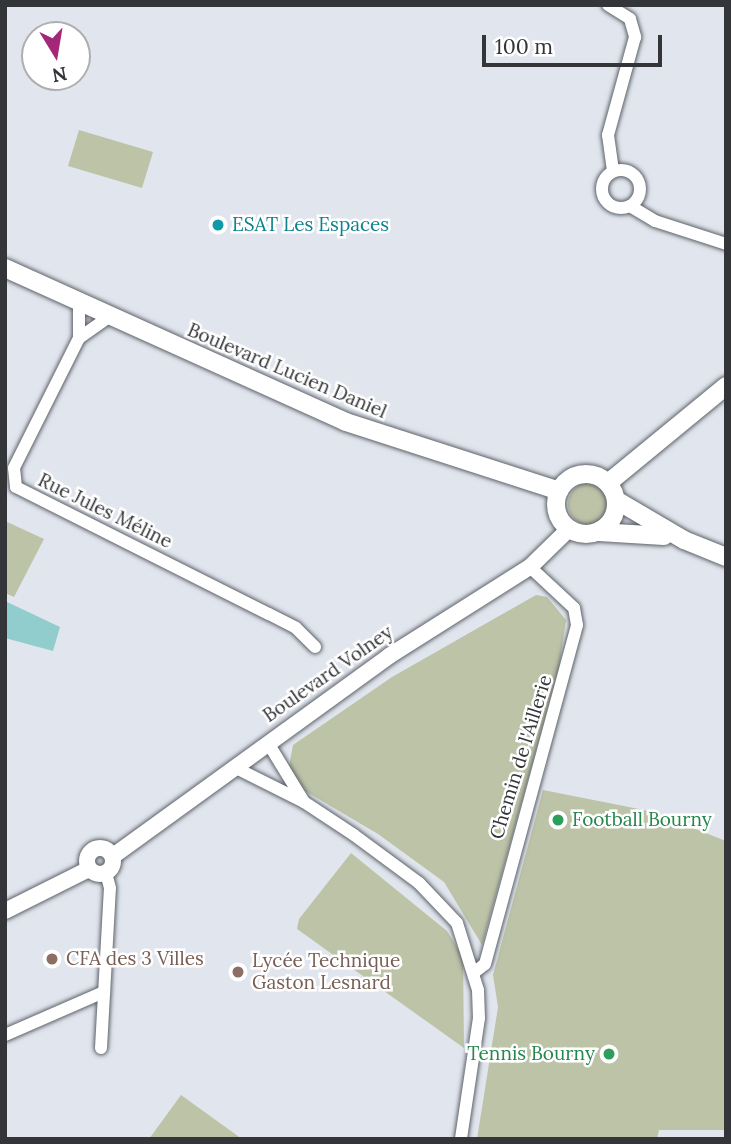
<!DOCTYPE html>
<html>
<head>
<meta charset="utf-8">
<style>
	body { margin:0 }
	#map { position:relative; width:731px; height:1144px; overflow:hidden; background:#e1e6ee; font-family:Lora,serif }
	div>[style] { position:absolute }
	.green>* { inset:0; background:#bcc3a7 }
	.round { border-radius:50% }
	.water>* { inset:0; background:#91cdcd }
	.roads { filter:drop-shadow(0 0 2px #5e6269) drop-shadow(0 0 2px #5e6269) }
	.minor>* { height:12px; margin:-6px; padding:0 6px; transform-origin:6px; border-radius:6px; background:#fff }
	.minor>.ring { margin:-6px; padding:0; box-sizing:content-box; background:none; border:12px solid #fff; border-radius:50% }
	.tertiary>* { height:16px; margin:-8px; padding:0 8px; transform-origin:8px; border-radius:8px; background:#fff }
	.tertiary>.ring { margin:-8px; padding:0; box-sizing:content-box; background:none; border:16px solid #fff; border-radius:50% }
	.secondary>* { height:18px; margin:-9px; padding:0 9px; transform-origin:9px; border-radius:9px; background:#fff }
	.secondary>.ring { margin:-9px; padding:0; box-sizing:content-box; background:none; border:18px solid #fff; border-radius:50% }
	.dots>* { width:19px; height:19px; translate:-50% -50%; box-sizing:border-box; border:4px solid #fff; border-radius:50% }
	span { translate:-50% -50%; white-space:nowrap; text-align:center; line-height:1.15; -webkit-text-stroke:5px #fff; paint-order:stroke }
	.culture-label { font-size:19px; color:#0d838f }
	.left { translate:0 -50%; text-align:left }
	.street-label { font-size:19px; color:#343539 }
	.leisure-label { font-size:19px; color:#27864d }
	.right { translate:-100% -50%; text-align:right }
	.education-label { font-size:19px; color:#785e54 }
	.frame { position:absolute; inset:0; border:7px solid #343539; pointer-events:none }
	.north { position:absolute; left:21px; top:21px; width:70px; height:70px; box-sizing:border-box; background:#fff; border:2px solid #aeaeb0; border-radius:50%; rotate:169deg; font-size:19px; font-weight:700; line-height:28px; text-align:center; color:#343539 }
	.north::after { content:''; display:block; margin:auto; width:24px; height:32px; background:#a42779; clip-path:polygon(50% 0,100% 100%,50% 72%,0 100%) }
	.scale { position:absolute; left:482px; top:35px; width:180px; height:32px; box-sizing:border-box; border:4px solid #343539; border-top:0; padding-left:9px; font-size:21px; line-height:24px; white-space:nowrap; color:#343539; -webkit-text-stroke:5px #fff; paint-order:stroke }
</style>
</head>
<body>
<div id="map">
	<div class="green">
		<i style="clip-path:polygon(79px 130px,153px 152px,142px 188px,68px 166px)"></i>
		<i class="round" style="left:568px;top:483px;width:42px;height:42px"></i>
		<i style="clip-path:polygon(5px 521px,44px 539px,14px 597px,5px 593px)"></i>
		<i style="clip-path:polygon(536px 595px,547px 597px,566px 620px,559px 668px,482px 945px,444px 882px,378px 834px,300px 788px,289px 767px,293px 745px,392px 677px)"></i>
		<i style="clip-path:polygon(543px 790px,649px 811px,726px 841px,726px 1130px,659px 1130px,657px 1139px,477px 1139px,498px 1007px,493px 975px)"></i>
		<i style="clip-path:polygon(351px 853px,447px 931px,463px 957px,464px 1048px,297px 929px,299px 919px)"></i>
		<i style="clip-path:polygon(181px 1095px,242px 1139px,149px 1139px)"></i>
	</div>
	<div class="water">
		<i style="clip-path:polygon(5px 601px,60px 627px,53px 651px,5px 638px)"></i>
	</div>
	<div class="roads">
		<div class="minor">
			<i style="left:608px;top:5px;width:26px;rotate:32deg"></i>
			<i style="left:630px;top:19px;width:19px;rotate:74deg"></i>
			<i style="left:635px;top:37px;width:102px;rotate:105.4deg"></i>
			<i style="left:608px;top:135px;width:36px;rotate:82deg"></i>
			<i class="ring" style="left:602px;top:170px;width:26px;height:26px"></i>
			<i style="left:630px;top:206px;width:29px;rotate:31deg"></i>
			<i style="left:655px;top:221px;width:75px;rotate:17.9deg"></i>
			<i style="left:79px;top:302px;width:36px;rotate:90deg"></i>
			<i style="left:79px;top:338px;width:145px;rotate:116.6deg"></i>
			<i style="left:14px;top:468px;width:19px;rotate:84deg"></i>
			<i style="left:16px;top:487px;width:283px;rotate:26.7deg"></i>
			<i style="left:269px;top:614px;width:30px;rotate:27deg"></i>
			<i style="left:296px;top:628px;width:27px;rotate:45deg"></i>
			<i style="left:79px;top:338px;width:38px;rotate:-35deg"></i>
			<i style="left:268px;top:743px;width:69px;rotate:58.6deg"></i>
			<i style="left:234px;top:767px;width:78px;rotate:26.6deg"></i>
			<i style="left:304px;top:802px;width:60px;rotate:33.4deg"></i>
			<i style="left:354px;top:835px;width:81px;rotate:36.4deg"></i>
			<i style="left:419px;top:883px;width:55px;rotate:46.5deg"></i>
			<i style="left:457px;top:923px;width:70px;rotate:72.6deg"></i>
			<i style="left:478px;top:990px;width:28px;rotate:88deg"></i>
			<i style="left:479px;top:1018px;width:122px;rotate:98.5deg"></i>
			<i style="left:476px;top:971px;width:11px;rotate:-38deg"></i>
			<i style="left:485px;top:964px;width:351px;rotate:-74.8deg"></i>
			<i style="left:577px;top:625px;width:17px;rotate:-100deg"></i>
			<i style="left:574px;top:608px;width:60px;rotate:-137deg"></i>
			<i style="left:5px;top:1035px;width:108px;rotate:-23.5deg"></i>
			<i style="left:101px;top:1048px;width:160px;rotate:-86.8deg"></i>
			<i style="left:110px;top:888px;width:16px;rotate:-105deg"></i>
		</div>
		<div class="tertiary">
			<i class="ring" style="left:87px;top:848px;width:10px;height:10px"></i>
			<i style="left:113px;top:856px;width:341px;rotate:-35.9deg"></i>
			<i style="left:389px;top:656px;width:167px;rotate:-32.3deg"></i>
			<i style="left:530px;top:567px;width:54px;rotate:-44.3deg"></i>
			<i style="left:5px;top:911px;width:94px;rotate:-26.6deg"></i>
		</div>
		<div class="secondary">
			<i style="left:5px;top:268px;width:374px;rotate:24.3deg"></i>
			<i style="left:346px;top:422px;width:224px;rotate:17.9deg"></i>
			<i class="ring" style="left:556px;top:474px;width:42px;height:42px"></i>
			<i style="left:608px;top:483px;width:153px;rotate:-39.4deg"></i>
			<i style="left:616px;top:500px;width:79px;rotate:30.5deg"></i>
			<i style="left:684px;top:540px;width:45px;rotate:22deg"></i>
			<i style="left:599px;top:532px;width:65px;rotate:3.5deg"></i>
		</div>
	</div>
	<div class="dots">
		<i style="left:218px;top:225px;background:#0f9aa8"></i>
		<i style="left:558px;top:820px;background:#2e9e5b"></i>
		<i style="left:52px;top:959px;background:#8d6e63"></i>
		<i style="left:238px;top:972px;background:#8d6e63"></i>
		<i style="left:609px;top:1054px;background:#2e9e5b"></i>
	</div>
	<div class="culture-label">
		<span class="left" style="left:232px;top:225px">ESAT Les Espaces</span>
	</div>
	<div class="street-label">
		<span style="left:287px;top:371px;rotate:23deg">Boulevard Lucien Daniel</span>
		<span style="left:105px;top:511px;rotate:26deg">Rue Jules Méline</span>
		<span style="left:328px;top:674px;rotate:-35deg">Boulevard Volney</span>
		<span style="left:521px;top:757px;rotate:-73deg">Chemin de l'Aillerie</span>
	</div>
	<div class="leisure-label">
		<span class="left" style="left:572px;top:820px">Football Bourny</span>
		<span class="right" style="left:595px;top:1054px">Tennis Bourny</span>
	</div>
	<div class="education-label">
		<span class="left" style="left:66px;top:959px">CFA des 3 Villes</span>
		<span class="left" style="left:252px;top:972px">Lycée Technique<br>Gaston Lesnard</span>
	</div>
	<div class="frame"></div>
	<div class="north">N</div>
	<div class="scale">100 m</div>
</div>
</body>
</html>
